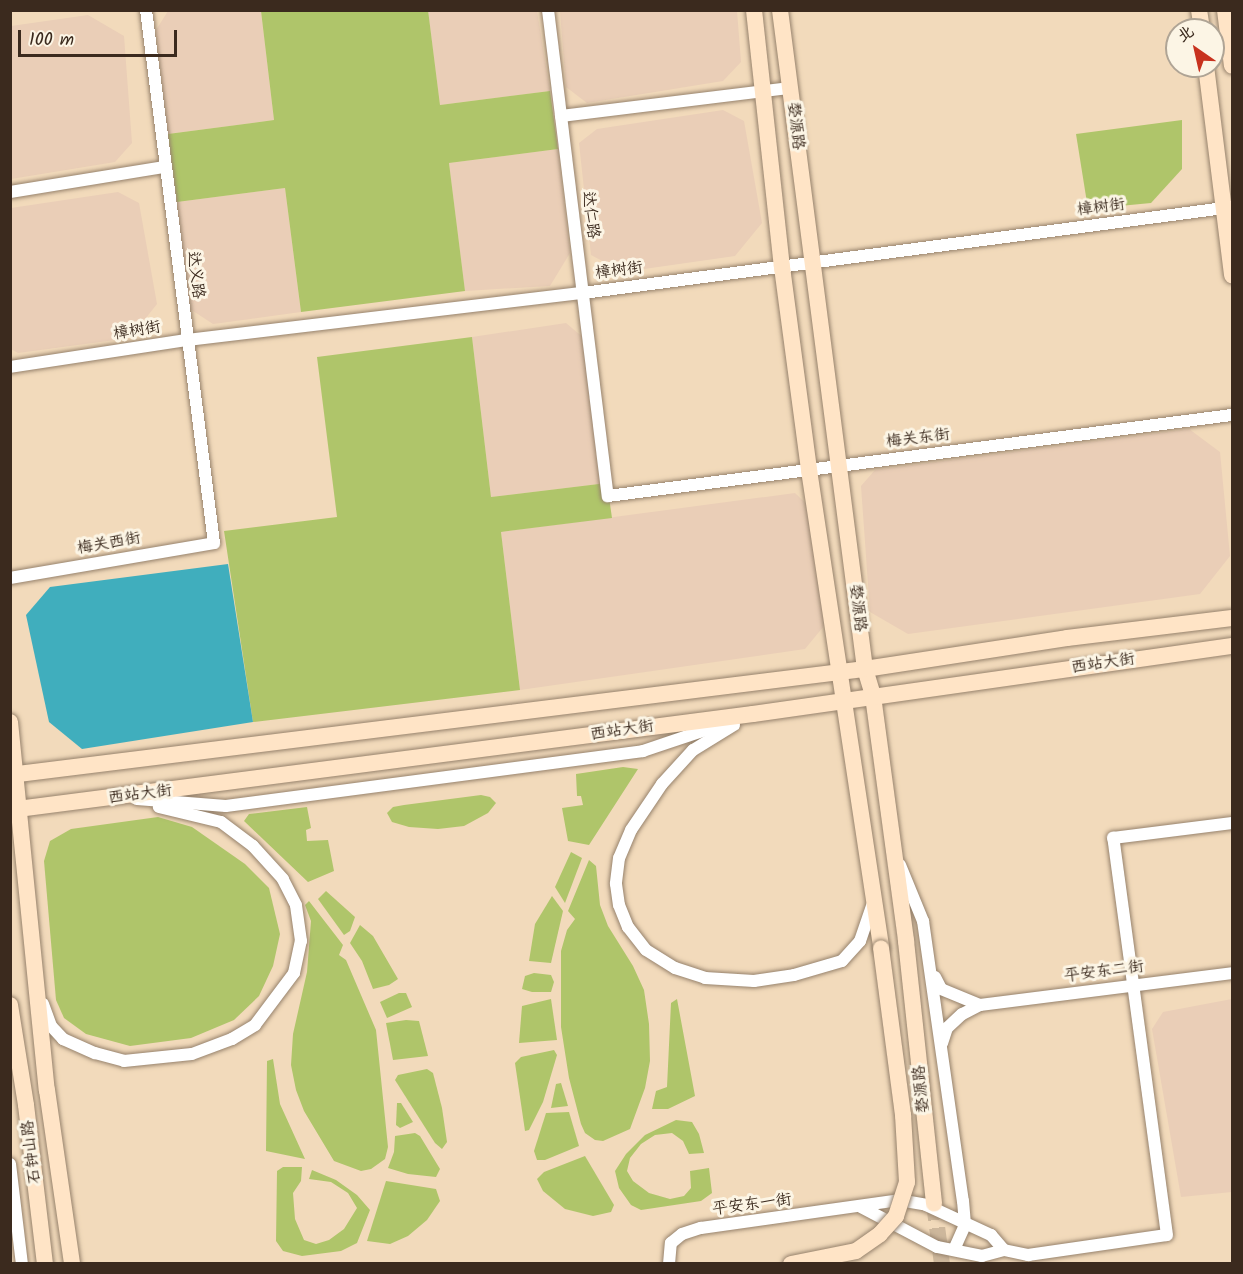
<!DOCTYPE html>
<html>
<head>
<meta charset="utf-8">
<style>
	body { margin:0 }
	#map { position:relative; width:1243px; height:1274px; overflow:hidden; background:#f2dabb; font-family:Kalam,"LXGW WenKai TC",sans-serif }
	div>[style] { position:absolute }
	.built>* { inset:0; background:#eaceb7 }
	.green>* { inset:0; background:#afc56a }
	.water>* { inset:0; background:#40aebd }
	.secondary-tunnel>* { height:16px; margin-top:-8px; transform-origin:0; background:repeating-linear-gradient(90deg,#cdb79c 0 16px,transparent 0 24px) }
	.roads { filter:drop-shadow(0 0 2px #96826c) drop-shadow(0 0 2px #96826c) }
	.street>* { height:12px; margin:-6px; padding:0 6px; transform-origin:6px; border-radius:6px; background:#fff }
	.secondary>* { height:16px; margin:-8px; padding:0 8px; transform-origin:8px; border-radius:8px; background:#ffe4c6 }
	.bridges { filter:drop-shadow(0 0 2px #96826c) drop-shadow(0 0 2px #96826c) }
	.secondary-bridge>* { height:16px; margin:-8px; padding:0 8px; transform-origin:8px; border-radius:8px; background:#ffe4c6 }
	span { translate:-50% -50%; white-space:nowrap; text-align:center; line-height:1.15; -webkit-text-stroke:6px #fcf5e5; paint-order:stroke }
	.street-label { font-size:16px; color:#3b2a1e }
	.frame { position:absolute; inset:0; border:12px solid #3b2a1e; pointer-events:none }
	.north { position:absolute; left:1165px; top:18px; width:60px; height:60px; box-sizing:border-box; background:#fcf5e5; border:2px solid #afa495; border-radius:50%; rotate:326deg; font-size:16px; font-weight:700; line-height:24px; text-align:center; color:#3b2a1e }
	.north::after { content:''; display:block; margin:auto; width:21px; height:27px; background:#c8321e; clip-path:polygon(50% 0,100% 100%,50% 72%,0 100%) }
	.scale { position:absolute; left:18px; top:30px; width:159px; height:27px; box-sizing:border-box; border:3px solid #3b2a1e; border-top:0; padding-left:8px; font-size:18px; line-height:21px; white-space:nowrap; color:#3b2a1e; -webkit-text-stroke:4px #fcf5e5; paint-order:stroke }
</style>
</head>
<body>
<div id="map">
	<div class="built">
		<i style="clip-path:polygon(168px 11px,261px 11px,274px 120px,168px 134px,156px 30px)"></i>
		<i style="clip-path:polygon(428px 11px,537px 11px,550px 91px,440px 105px)"></i>
		<i style="clip-path:polygon(560px 11px,737px 11px,741px 62px,723px 81px,587px 103px,566px 87px)"></i>
		<i style="clip-path:polygon(88px 15px,124px 36px,132px 143px,115px 162px,11px 179px,11px 26px)"></i>
		<i style="clip-path:polygon(723px 110px,744px 121px,762px 223px,735px 256px,623px 272px,591px 255px,579px 143px,597px 129px)"></i>
		<i style="clip-path:polygon(558px 149px,570px 253px,550px 286px,465px 291px,449px 163px)"></i>
		<i style="clip-path:polygon(285px 188px,301px 312px,213px 324px,187px 307px,177px 202px)"></i>
		<i style="clip-path:polygon(118px 192px,139px 203px,157px 304px,130px 338px,18px 353px,11px 349px,11px 208px)"></i>
		<i style="clip-path:polygon(566px 323px,591px 344px,607px 483px,491px 497px,472px 337px)"></i>
		<i style="clip-path:polygon(1189px 429px,1220px 452px,1230px 556px,1200px 594px,908px 634px,870px 612px,861px 486px,875px 470px)"></i>
		<i style="clip-path:polygon(795px 493px,817px 514px,833px 615px,805px 649px,520px 690px,501px 532px)"></i>
		<i style="clip-path:polygon(1232px 999px,1232px 1192px,1181px 1197px,1152px 1029px,1163px 1012px)"></i>
	</div>
	<div class="green">
		<i style="clip-path:polygon(428px 10px,440px 105px,550px 91px,558px 149px,449px 163px,465px 291px,301px 312px,285px 188px,177px 202px,168px 134px,274px 120px,261px 11px)"></i>
		<i style="clip-path:polygon(1182px 120px,1182px 169px,1151px 203px,1088px 209px,1076px 134px)"></i>
		<i style="clip-path:polygon(472px 337px,491px 497px,607px 483px,612px 518px,501px 532px,520px 690px,253px 722px,224px 531px,337px 517px,317px 357px)"></i>
		<i style="clip-path:polygon(623px 767px,638px 769px,589px 845px,568px 841px,562px 808px,583px 805px,581px 796px,577px 796px,576px 774px)"></i>
		<i style="clip-path:polygon(481px 795px,490px 797px,496px 803px,488px 813px,464px 826px,438px 829px,409px 827px,392px 822px,387px 813px,393px 807px,404px 805px)"></i>
		<i style="clip-path:polygon(307px 807px,311px 828px,306px 830px,307px 841px,328px 840px,334px 871px,308px 882px,244px 821px,249px 814px)"></i>
		<i style="clip-path:polygon(158px 817px,192px 827px,245px 864px,269px 888px,280px 934px,273px 966px,259px 996px,234px 1020px,191px 1038px,130px 1046px,86px 1034px,64px 1018px,56px 1000px,44px 861px,50px 841px,71px 829px)"></i>
		<i style="clip-path:polygon(571px 852px,582px 858px,565px 903px,555px 887px)"></i>
		<i style="clip-path:polygon(589px 860px,596px 866px,600px 905px,608px 926px,633px 966px,644px 990px,649px 1024px,650px 1061px,645px 1088px,630px 1129px,603px 1141px,595px 1140px,585px 1133px,581px 1124px,569px 1078px,561px 1027px,561px 951px,567px 930px,575px 919px,568px 911px)"></i>
		<i style="clip-path:polygon(326px 891px,355px 917px,350px 931px,344px 935px,318px 899px)"></i>
		<i style="clip-path:polygon(552px 896px,563px 911px,551px 963px,529px 961px,535px 924px)"></i>
		<i style="clip-path:polygon(309px 901px,343px 945px,339px 955px,346px 960px,376px 1030px,388px 1147px,385px 1159px,371px 1169px,361px 1171px,334px 1161px,304px 1111px,296px 1090px,291px 1065px,293px 1034px,307px 972px,311px 921px,305px 905px)"></i>
		<i style="clip-path:polygon(360px 925px,373px 936px,398px 979px,389px 985px,373px 989px,362px 961px,350px 943px)"></i>
		<i style="clip-path:polygon(534px 973px,551px 975px,554px 982px,551px 992px,532px 992px,522px 989px,525px 976px)"></i>
		<i style="clip-path:polygon(399px 993px,406px 993px,412px 1007px,387px 1018px,380px 1002px)"></i>
		<i style="clip-path:polygon(551px 999px,557px 1040px,519px 1043px,522px 1006px)"></i>
		<i style="clip-path:polygon(677px 999px,695px 1096px,668px 1109px,652px 1109px,656px 1091px,667px 1087px,671px 1003px)"></i>
		<i style="clip-path:polygon(406px 1020px,419px 1021px,428px 1056px,393px 1060px,386px 1023px)"></i>
		<i style="clip-path:polygon(554px 1050px,557px 1055px,543px 1102px,529px 1130px,525px 1131px,515px 1063px,521px 1057px)"></i>
		<i style="clip-path:polygon(273px 1059px,280px 1104px,305px 1159px,266px 1151px,267px 1061px)"></i>
		<i style="clip-path:polygon(427px 1069px,433px 1073px,442px 1108px,447px 1142px,442px 1149px,435px 1143px,395px 1080px,398px 1075px)"></i>
		<i style="clip-path:polygon(561px 1083px,568px 1106px,551px 1108px,556px 1084px)"></i>
		<i style="clip-path:polygon(397px 1103px,401px 1103px,413px 1122px,400px 1128px,396px 1125px)"></i>
		<i style="clip-path:polygon(569px 1112px,579px 1146px,545px 1160px,537px 1160px,534px 1151px,546px 1113px)"></i>
		<i style="clip-path:polygon(676px 1120px,692px 1122px,699px 1134px,704px 1153px,689px 1154px,683px 1141px,672px 1133px,655px 1135px,641px 1144px,630px 1158px,627px 1171px,633px 1181px,649px 1193px,670px 1199px,684px 1196px,691px 1188px,690px 1171px,709px 1168px,712px 1193px,701px 1201px,641px 1210px,631px 1205px,619px 1188px,615px 1171px,626px 1154px,645px 1135px)"></i>
		<i style="clip-path:polygon(415px 1133px,420px 1136px,440px 1169px,436px 1177px,408px 1174px,388px 1168px,394px 1152px,395px 1136px)"></i>
		<i style="clip-path:polygon(585px 1156px,614px 1205px,611px 1212px,593px 1216px,565px 1209px,543px 1191px,537px 1179px,544px 1172px)"></i>
		<i style="clip-path:polygon(283px 1167px,302px 1167px,301px 1181px,293px 1193px,295px 1219px,304px 1240px,316px 1244px,329px 1240px,344px 1229px,357px 1208px,348px 1193px,331px 1182px,309px 1179px,312px 1170px,336px 1180px,357px 1195px,370px 1210px,357px 1243px,341px 1251px,302px 1256px,283px 1251px,276px 1241px,277px 1171px)"></i>
		<i style="clip-path:polygon(386px 1181px,436px 1189px,440px 1201px,427px 1220px,408px 1236px,390px 1244px,367px 1241px)"></i>
	</div>
	<div class="water">
		<i style="clip-path:polygon(228px 564px,253px 722px,82px 749px,49px 722px,26px 615px,50px 587px)"></i>
	</div>
	<div class="secondary-tunnel">
		<i style="left:934px;top:1204px;width:61px;rotate:82.4deg"></i>
	</div>
	<div class="roads">
		<div class="street">
			<i style="left:548px;top:10px;width:490px;rotate:83deg"></i>
			<i style="left:608px;top:496px;width:629px;rotate:-7.4deg"></i>
			<i style="left:561px;top:116px;width:231px;rotate:-7deg"></i>
			<i style="left:10px;top:192px;width:157px;rotate:-9.2deg"></i>
			<i style="left:10px;top:367px;width:179px;rotate:-8.7deg"></i>
			<i style="left:187px;top:340px;width:399px;rotate:-6.8deg"></i>
			<i style="left:583px;top:293px;width:655px;rotate:-7.55deg"></i>
			<i style="left:10px;top:578px;width:207px;rotate:-9.7deg"></i>
			<i style="left:214px;top:543px;width:537px;rotate:-97.27deg"></i>
			<i style="left:734px;top:725px;width:48px;rotate:148.6deg"></i>
			<i style="left:693px;top:750px;width:46px;rotate:132.4deg"></i>
			<i style="left:662px;top:784px;width:55px;rotate:124deg"></i>
			<i style="left:631px;top:830px;width:30px;rotate:113deg"></i>
			<i style="left:619px;top:858px;width:26px;rotate:97deg"></i>
			<i style="left:616px;top:884px;width:21px;rotate:82deg"></i>
			<i style="left:619px;top:905px;width:24px;rotate:68deg"></i>
			<i style="left:628px;top:927px;width:29px;rotate:52deg"></i>
			<i style="left:646px;top:950px;width:34px;rotate:32deg"></i>
			<i style="left:675px;top:968px;width:32px;rotate:18deg"></i>
			<i style="left:705px;top:978px;width:49px;rotate:3.5deg"></i>
			<i style="left:754px;top:981px;width:40px;rotate:-8.5deg"></i>
			<i style="left:794px;top:975px;width:50px;rotate:-16.3deg"></i>
			<i style="left:842px;top:961px;width:27px;rotate:-48deg"></i>
			<i style="left:860px;top:941px;width:40px;rotate:-71.1deg"></i>
			<i style="left:137px;top:799px;width:89px;rotate:4.5deg"></i>
			<i style="left:226px;top:806px;width:421px;rotate:-7.5deg"></i>
			<i style="left:643px;top:751px;width:88px;rotate:-18.6deg"></i>
			<i style="left:900px;top:865px;width:61px;rotate:67.7deg"></i>
			<i style="left:923px;top:921px;width:283px;rotate:81.9deg"></i>
			<i style="left:963px;top:1201px;width:24px;rotate:85deg"></i>
			<i style="left:965px;top:1225px;width:27px;rotate:114deg"></i>
			<i style="left:935px;top:977px;width:13px;rotate:63deg"></i>
			<i style="left:941px;top:989px;width:42px;rotate:22.3deg"></i>
			<i style="left:980px;top:1005px;width:20px;rotate:153deg"></i>
			<i style="left:962px;top:1014px;width:21px;rotate:137deg"></i>
			<i style="left:947px;top:1028px;width:16px;rotate:108deg"></i>
			<i style="left:43px;top:1004px;width:23px;rotate:70deg"></i>
			<i style="left:51px;top:1026px;width:18px;rotate:47deg"></i>
			<i style="left:63px;top:1039px;width:35px;rotate:24deg"></i>
			<i style="left:95px;top:1053px;width:30px;rotate:15deg"></i>
			<i style="left:124px;top:1061px;width:68px;rotate:-5.9deg"></i>
			<i style="left:192px;top:1054px;width:43px;rotate:-20.6deg"></i>
			<i style="left:232px;top:1039px;width:27px;rotate:-31deg"></i>
			<i style="left:255px;top:1025px;width:65px;rotate:-53.1deg"></i>
			<i style="left:294px;top:973px;width:33px;rotate:-78deg"></i>
			<i style="left:301px;top:941px;width:36px;rotate:-98deg"></i>
			<i style="left:296px;top:905px;width:29px;rotate:-117deg"></i>
			<i style="left:283px;top:879px;width:45px;rotate:-132.3deg"></i>
			<i style="left:253px;top:846px;width:40px;rotate:-143deg"></i>
			<i style="left:221px;top:822px;width:64px;rotate:-166.4deg"></i>
			<i style="left:980px;top:1005px;width:254px;rotate:-7.2deg"></i>
			<i style="left:10px;top:1164px;width:101px;rotate:83.2deg"></i>
			<i style="left:1004px;top:1250px;width:25px;rotate:12deg"></i>
			<i style="left:1028px;top:1255px;width:140px;rotate:-8.2deg"></i>
			<i style="left:1167px;top:1235px;width:401px;rotate:-97.7deg"></i>
			<i style="left:1113px;top:838px;width:120px;rotate:-7.2deg"></i>
			<i style="left:669px;top:1264px;width:21px;rotate:-85deg"></i>
			<i style="left:671px;top:1243px;width:14px;rotate:-39deg"></i>
			<i style="left:682px;top:1234px;width:20px;rotate:-18deg"></i>
			<i style="left:701px;top:1228px;width:200px;rotate:-8deg"></i>
			<i style="left:899px;top:1200px;width:27px;rotate:10deg"></i>
			<i style="left:926px;top:1205px;width:72px;rotate:24.8deg"></i>
			<i style="left:991px;top:1235px;width:20px;rotate:49deg"></i>
			<i style="left:1004px;top:1250px;width:23px;rotate:165deg"></i>
			<i style="left:982px;top:1256px;width:46px;rotate:-168.7deg"></i>
			<i style="left:937px;top:1247px;width:86px;rotate:-152.2deg"></i>
		</div>
		<div class="secondary">
			<i style="left:754px;top:10px;width:259px;rotate:83.8deg"></i>
			<i style="left:782px;top:267px;width:205px;rotate:82.4deg"></i>
			<i style="left:809px;top:470px;width:483px;rotate:81.4deg"></i>
			<i style="left:780px;top:10px;width:664px;rotate:82.65deg"></i>
			<i style="left:865px;top:669px;width:28px;rotate:73deg"></i>
			<i style="left:873px;top:696px;width:247px;rotate:82.3deg"></i>
			<i style="left:906px;top:941px;width:264px;rotate:83.9deg"></i>
			<i style="left:1199px;top:10px;width:20px;rotate:81deg"></i>
			<i style="left:1225px;top:10px;width:56px;rotate:82.9deg"></i>
			<i style="left:1206px;top:66px;width:211px;rotate:82.9deg"></i>
			<i style="left:10px;top:722px;width:370px;rotate:84.3deg"></i>
			<i style="left:47px;top:1090px;width:176px;rotate:81.8deg"></i>
			<i style="left:10px;top:775px;width:862px;rotate:-7.07deg"></i>
			<i style="left:865px;top:669px;width:204px;rotate:-8.7deg"></i>
			<i style="left:1067px;top:638px;width:166px;rotate:-6.9deg"></i>
			<i style="left:10px;top:810px;width:749px;rotate:-7.36deg"></i>
			<i style="left:753px;top:714px;width:484px;rotate:-8.1deg"></i>
			<i style="left:10px;top:1005px;width:101px;rotate:80.9deg"></i>
			<i style="left:26px;top:1105px;width:160px;rotate:83.2deg"></i>
		</div>
	</div>
	<div class="bridges">
		<div class="secondary-bridge">
			<i style="left:791px;top:1264px;width:66px;rotate:-11.3deg"></i>
			<i style="left:856px;top:1251px;width:29px;rotate:-35deg"></i>
			<i style="left:880px;top:1234px;width:24px;rotate:-48deg"></i>
			<i style="left:896px;top:1216px;width:36px;rotate:-72deg"></i>
			<i style="left:907px;top:1182px;width:67px;rotate:-93.4deg"></i>
			<i style="left:903px;top:1115px;width:168px;rotate:-97.5deg"></i>
		</div>
	</div>
	<div class="street-label">
		<span style="left:795px;top:126px;rotate:83deg">婺源路</span>
		<span style="left:1101px;top:208px;rotate:-7deg">樟树街</span>
		<span style="left:590px;top:215px;rotate:83deg">达仁路</span>
		<span style="left:619px;top:271px;rotate:-7deg">樟树街</span>
		<span style="left:195px;top:275px;rotate:83deg">达义路</span>
		<span style="left:137px;top:331px;rotate:-9deg">樟树街</span>
		<span style="left:918px;top:439px;rotate:-7deg">梅关东街</span>
		<span style="left:109px;top:544px;rotate:-10deg">梅关西街</span>
		<span style="left:857px;top:608px;rotate:83deg">婺源路</span>
		<span style="left:1103px;top:664px;rotate:-8deg">西站大街</span>
		<span style="left:622px;top:731px;rotate:-8deg">西站大街</span>
		<span style="left:140px;top:795px;rotate:-7deg">西站大街</span>
		<span style="left:1104px;top:972px;rotate:-7deg">平安东二街</span>
		<span style="left:922px;top:1089px;rotate:-96deg">婺源路</span>
		<span style="left:32px;top:1152px;rotate:-97deg">石钟山路</span>
		<span style="left:752px;top:1205px;rotate:-7deg">平安东一街</span>
	</div>
	<div class="frame"></div>
	<div class="north">北</div>
	<div class="scale">100 m</div>
</div>
</body>
</html>
